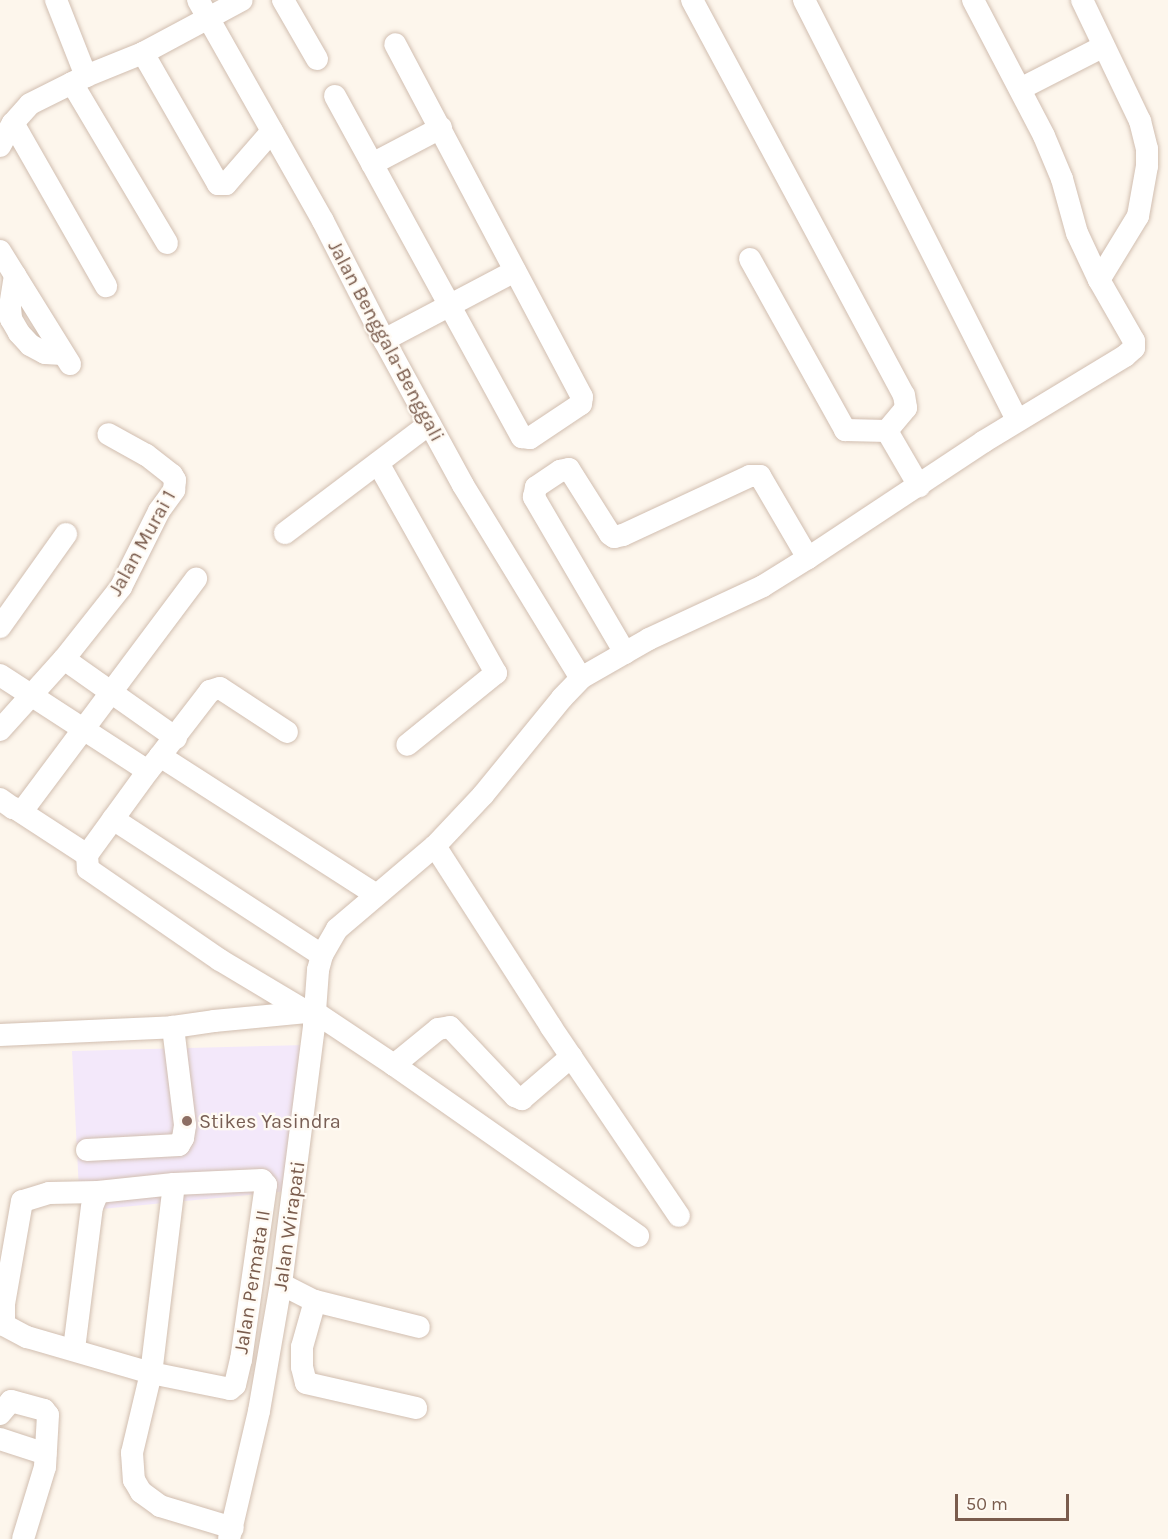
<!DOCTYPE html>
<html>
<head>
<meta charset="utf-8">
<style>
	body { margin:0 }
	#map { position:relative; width:1168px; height:1539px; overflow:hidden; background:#fdf6ec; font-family:Karla,sans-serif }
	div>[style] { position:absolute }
	.education>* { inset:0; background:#f3e8fa }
	.roads { filter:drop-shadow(0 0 2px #d1beb0) drop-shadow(0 0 2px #d1beb0) }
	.minor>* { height:22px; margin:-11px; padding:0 11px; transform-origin:11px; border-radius:11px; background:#fff }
	.dots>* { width:16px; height:16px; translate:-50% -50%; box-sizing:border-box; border:3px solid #fffaf3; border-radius:50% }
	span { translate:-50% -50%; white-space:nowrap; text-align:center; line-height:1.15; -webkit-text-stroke:4.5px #fffaf3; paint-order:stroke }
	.street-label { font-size:20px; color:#7a5c4d }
	.education-label { font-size:20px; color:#785e54 }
	.left { translate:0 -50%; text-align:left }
	.scale { position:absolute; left:955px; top:1494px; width:114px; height:27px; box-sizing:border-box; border:3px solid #7a5c4d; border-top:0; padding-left:8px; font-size:18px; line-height:21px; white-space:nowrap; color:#7a5c4d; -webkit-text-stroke:4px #fffaf3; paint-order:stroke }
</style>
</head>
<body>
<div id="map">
	<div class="education">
		<i style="clip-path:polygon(308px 1045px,290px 1191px,80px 1211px,72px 1051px)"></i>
	</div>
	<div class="roads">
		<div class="minor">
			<i style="left:56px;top:0;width:82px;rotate:68.5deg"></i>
			<i style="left:198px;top:0;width:254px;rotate:60.5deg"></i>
			<i style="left:323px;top:221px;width:134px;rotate:62.9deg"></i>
			<i style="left:384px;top:340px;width:165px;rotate:61.4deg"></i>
			<i style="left:463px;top:485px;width:226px;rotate:58.6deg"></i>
			<i style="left:283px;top:0;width:68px;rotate:60deg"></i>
			<i style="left:692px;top:0;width:448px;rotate:61.8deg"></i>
			<i style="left:904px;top:395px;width:13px;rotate:81deg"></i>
			<i style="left:906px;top:408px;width:30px;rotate:130deg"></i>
			<i style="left:887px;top:431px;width:64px;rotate:59.8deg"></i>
			<i style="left:804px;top:0;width:471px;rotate:63.1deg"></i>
			<i style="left:973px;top:0;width:153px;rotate:62.4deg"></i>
			<i style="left:1044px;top:136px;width:47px;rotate:67.3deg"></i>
			<i style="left:1062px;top:179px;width:56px;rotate:74.5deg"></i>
			<i style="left:1077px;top:233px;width:52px;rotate:64.9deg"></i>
			<i style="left:143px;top:53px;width:151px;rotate:60.2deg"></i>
			<i style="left:218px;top:184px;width:8px"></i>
			<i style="left:226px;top:184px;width:70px;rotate:-49deg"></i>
			<i style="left:72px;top:83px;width:186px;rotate:59.3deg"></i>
			<i style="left:1020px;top:89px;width:94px;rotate:-27.1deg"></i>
			<i style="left:335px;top:96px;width:389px;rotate:61.3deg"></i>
			<i style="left:522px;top:437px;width:8px;rotate:7deg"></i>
			<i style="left:530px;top:438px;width:61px;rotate:-33.7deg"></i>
			<i style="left:581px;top:404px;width:7px;rotate:-82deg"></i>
			<i style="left:582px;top:397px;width:399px;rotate:-117.9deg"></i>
			<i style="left:13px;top:123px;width:188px;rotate:60.3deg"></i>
			<i style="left:0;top:146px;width:26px;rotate:-61deg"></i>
			<i style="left:13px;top:123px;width:25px;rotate:-48deg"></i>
			<i style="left:30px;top:104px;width:63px;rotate:-26.6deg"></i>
			<i style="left:86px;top:76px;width:61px;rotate:-22deg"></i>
			<i style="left:143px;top:53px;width:112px;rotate:-28.2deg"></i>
			<i style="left:372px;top:164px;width:78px;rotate:-27.6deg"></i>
			<i style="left:0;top:251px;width:133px;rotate:58.2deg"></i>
			<i style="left:750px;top:259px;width:196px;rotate:60.9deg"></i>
			<i style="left:845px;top:430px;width:42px;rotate:1.4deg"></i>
			<i style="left:15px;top:275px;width:32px;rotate:99deg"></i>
			<i style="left:10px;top:307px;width:12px;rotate:85deg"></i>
			<i style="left:11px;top:319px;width:16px;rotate:60deg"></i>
			<i style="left:19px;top:333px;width:16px;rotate:47deg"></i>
			<i style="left:30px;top:345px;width:17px;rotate:28deg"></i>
			<i style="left:45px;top:353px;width:18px;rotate:3deg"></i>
			<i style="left:384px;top:340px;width:148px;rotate:-27.8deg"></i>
			<i style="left:378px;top:463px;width:241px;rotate:60.7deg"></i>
			<i style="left:496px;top:673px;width:114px;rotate:141deg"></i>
			<i style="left:285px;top:533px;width:181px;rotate:-37.1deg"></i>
			<i style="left:0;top:627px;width:114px;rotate:-54.6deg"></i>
			<i style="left:625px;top:653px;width:181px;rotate:-120.3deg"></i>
			<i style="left:534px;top:497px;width:10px;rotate:-79deg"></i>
			<i style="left:536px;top:487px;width:29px;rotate:-34deg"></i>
			<i style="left:560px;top:471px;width:9px;rotate:-13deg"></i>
			<i style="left:569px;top:469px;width:77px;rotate:57.8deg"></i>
			<i style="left:610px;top:534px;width:5px;rotate:37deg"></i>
			<i style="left:614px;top:537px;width:9px;rotate:-13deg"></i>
			<i style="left:623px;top:535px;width:140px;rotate:-24.9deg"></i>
			<i style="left:750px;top:476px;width:10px"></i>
			<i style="left:760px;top:476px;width:95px;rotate:59.7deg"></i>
			<i style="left:64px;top:659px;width:137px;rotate:35.2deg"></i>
			<i style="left:0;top:675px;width:176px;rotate:33deg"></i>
			<i style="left:148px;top:771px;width:104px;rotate:126deg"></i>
			<i style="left:87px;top:855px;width:14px;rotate:86deg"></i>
			<i style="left:88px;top:869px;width:160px;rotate:34.6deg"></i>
			<i style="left:220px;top:960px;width:101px;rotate:30.9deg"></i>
			<i style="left:0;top:730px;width:96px;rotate:-48deg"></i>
			<i style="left:64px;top:659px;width:92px;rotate:-51.6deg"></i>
			<i style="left:121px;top:587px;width:85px;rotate:-63.4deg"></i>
			<i style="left:159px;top:511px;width:26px;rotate:-54deg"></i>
			<i style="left:174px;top:490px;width:10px;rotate:-84deg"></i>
			<i style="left:175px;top:480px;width:6px;rotate:-121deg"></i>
			<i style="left:172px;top:475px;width:33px;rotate:-142deg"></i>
			<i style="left:146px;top:455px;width:43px;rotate:-151.1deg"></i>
			<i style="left:160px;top:756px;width:82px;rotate:-52.4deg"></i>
			<i style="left:210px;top:691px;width:10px;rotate:-17deg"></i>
			<i style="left:220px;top:688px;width:80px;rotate:33.3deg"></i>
			<i style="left:148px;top:771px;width:19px;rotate:-51deg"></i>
			<i style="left:160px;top:756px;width:255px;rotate:32.7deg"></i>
			<i style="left:0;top:799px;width:16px;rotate:35deg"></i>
			<i style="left:13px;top:808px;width:10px;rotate:11deg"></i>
			<i style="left:23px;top:810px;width:289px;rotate:-53.2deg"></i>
			<i style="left:18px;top:810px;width:82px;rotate:33.1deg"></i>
			<i style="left:113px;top:819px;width:249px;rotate:33.1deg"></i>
			<i style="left:435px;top:846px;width:215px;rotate:57.3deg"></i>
			<i style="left:551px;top:1027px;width:228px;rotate:55.9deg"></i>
			<i style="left:0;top:1035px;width:173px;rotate:-2.6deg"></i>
			<i style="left:173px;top:1027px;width:41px;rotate:-8.3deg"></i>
			<i style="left:214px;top:1021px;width:93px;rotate:-5.5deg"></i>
			<i style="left:307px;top:1012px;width:9px;rotate:6deg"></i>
			<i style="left:316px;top:1013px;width:94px;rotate:33.7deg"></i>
			<i style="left:394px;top:1065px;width:298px;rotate:35deg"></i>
			<i style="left:394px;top:1065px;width:57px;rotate:-39.3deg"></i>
			<i style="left:438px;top:1029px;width:12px;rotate:-9deg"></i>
			<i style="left:450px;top:1027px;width:95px;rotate:46.7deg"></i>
			<i style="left:515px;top:1096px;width:8px;rotate:23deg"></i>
			<i style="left:522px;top:1099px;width:65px;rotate:-40.6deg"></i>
			<i style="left:87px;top:1150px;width:92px;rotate:-3.1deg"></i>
			<i style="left:179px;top:1145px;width:8px;rotate:-60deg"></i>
			<i style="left:183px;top:1138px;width:13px;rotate:-81deg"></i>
			<i style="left:185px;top:1125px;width:99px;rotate:-97deg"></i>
			<i style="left:98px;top:1192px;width:49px;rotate:178.8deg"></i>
			<i style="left:49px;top:1193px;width:28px;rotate:163deg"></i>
			<i style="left:22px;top:1201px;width:105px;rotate:99.9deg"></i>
			<i style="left:4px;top:1304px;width:21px;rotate:90deg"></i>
			<i style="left:4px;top:1325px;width:26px;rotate:28deg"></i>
			<i style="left:27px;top:1337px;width:129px;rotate:16.2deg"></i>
			<i style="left:151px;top:1373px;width:81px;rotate:11.4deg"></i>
			<i style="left:230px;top:1389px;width:6px;rotate:-39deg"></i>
			<i style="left:235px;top:1385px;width:26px;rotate:-77deg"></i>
			<i style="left:241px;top:1360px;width:177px;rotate:-81.9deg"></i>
			<i style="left:266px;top:1185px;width:6px;rotate:-129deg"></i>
			<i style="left:262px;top:1180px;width:88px;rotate:177.4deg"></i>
			<i style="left:281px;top:1284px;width:38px;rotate:27deg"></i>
			<i style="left:315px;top:1301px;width:107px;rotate:14deg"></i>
			<i style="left:315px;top:1301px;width:48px;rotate:105.8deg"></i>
			<i style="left:302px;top:1347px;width:20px;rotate:90deg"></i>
			<i style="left:302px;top:1367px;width:16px;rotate:76deg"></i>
			<i style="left:306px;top:1383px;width:113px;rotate:12.8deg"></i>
			<i style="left:74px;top:1349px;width:143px;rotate:-82.8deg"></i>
			<i style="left:92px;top:1207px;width:16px;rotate:-68deg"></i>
			<i style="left:98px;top:1192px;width:76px;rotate:-6deg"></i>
			<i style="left:174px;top:1184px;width:190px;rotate:96.9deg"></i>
			<i style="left:151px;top:1373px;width:82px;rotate:103.4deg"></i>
			<i style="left:132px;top:1453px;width:27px;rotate:86deg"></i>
			<i style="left:134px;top:1480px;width:14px;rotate:60deg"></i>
			<i style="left:141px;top:1492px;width:24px;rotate:36deg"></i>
			<i style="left:160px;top:1506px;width:76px;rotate:16.8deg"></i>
			<i style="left:0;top:1414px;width:17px;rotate:-50deg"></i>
			<i style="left:11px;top:1401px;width:34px;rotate:15deg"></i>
			<i style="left:44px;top:1410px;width:6px;rotate:51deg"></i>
			<i style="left:48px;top:1415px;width:52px;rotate:93.3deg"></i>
			<i style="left:45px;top:1467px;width:75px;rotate:107deg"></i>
			<i style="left:0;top:1439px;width:48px;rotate:18.1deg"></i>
			<i style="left:229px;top:1539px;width:131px;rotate:-76.8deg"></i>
			<i style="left:259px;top:1411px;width:129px;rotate:-80.2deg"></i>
			<i style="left:281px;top:1284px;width:261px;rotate:-82.7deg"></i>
			<i style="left:314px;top:1025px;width:55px;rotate:-85.8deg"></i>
			<i style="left:318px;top:970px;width:16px;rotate:-75deg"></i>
			<i style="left:322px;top:955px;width:30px;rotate:-60deg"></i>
			<i style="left:337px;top:929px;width:128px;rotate:-40.3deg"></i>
			<i style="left:435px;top:846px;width:70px;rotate:-46.7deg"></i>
			<i style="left:483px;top:795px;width:125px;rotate:-50.8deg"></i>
			<i style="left:562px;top:698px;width:28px;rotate:-46deg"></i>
			<i style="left:581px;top:678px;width:78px;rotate:-29.8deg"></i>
			<i style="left:649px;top:639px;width:126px;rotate:-24.9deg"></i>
			<i style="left:763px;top:586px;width:53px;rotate:-31.9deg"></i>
			<i style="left:808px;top:558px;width:210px;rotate:-33.5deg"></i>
			<i style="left:983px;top:442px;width:166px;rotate:-31.2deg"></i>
			<i style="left:1125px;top:356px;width:12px;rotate:-42deg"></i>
			<i style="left:1134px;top:348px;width:7px;rotate:-90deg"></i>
			<i style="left:1134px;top:341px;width:70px;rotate:-119.8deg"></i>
			<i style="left:1099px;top:280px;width:75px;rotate:-58.6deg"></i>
			<i style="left:1138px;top:216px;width:51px;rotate:-79.8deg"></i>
			<i style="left:1147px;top:166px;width:17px;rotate:-90deg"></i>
			<i style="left:1147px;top:149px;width:29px;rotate:-104deg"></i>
			<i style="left:1140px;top:121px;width:134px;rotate:-115.6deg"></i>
		</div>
	</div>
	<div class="dots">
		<i style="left:187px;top:1121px;background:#8d6e63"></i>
	</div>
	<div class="street-label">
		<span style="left:386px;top:341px;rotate:62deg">Jalan Benggala-Benggali</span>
		<span style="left:142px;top:543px;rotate:-61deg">Jalan Murai 1</span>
		<span style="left:289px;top:1226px;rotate:-82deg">Jalan Wirapati</span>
		<span style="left:252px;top:1282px;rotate:-81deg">Jalan Permata II</span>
	</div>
	<div class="education-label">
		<span class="left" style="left:199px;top:1121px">Stikes Yasindra</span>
	</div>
	<div class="scale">50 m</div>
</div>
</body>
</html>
